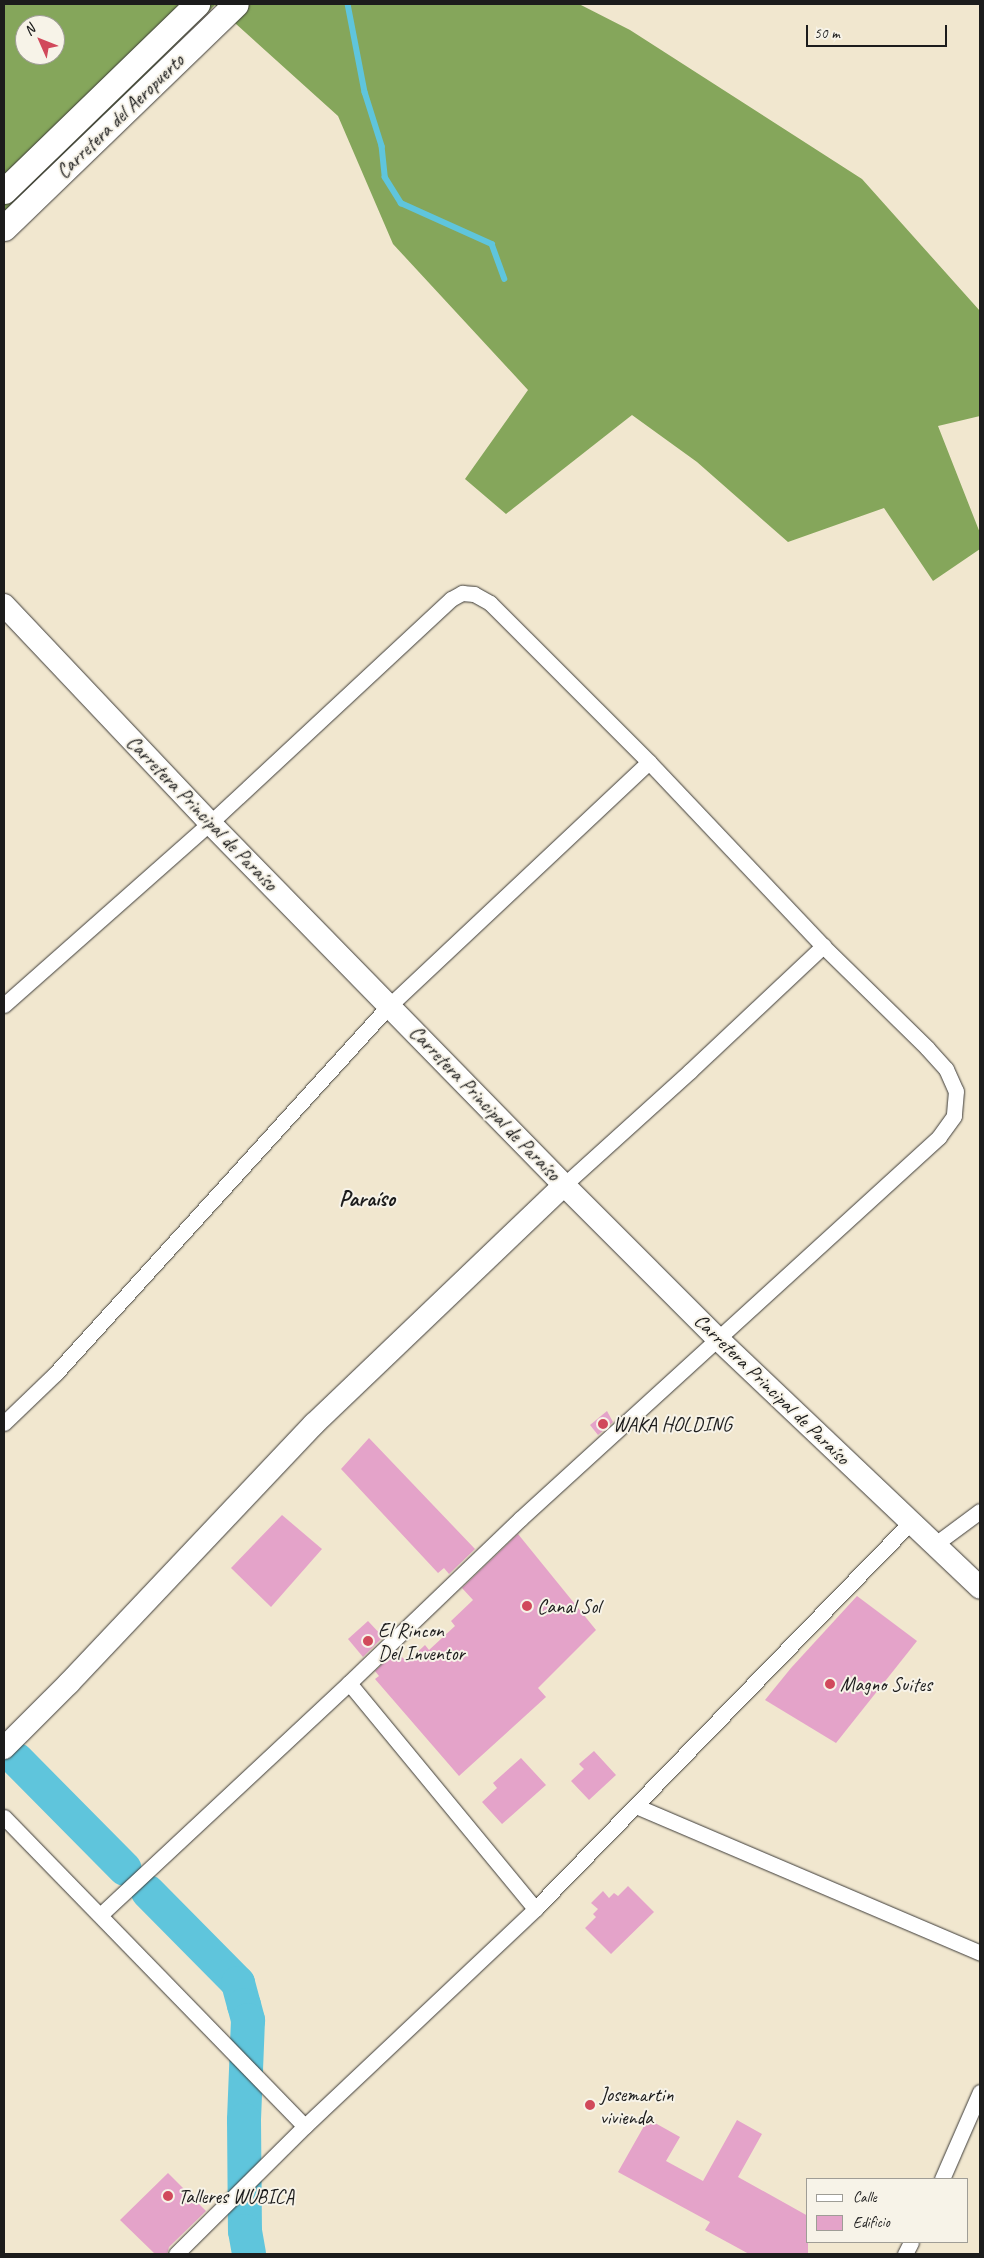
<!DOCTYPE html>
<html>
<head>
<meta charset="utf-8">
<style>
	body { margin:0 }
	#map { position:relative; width:984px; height:2258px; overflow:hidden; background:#f1e7cf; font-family:Caveat,sans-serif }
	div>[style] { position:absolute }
	.forest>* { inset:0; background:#85a65b }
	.stream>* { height:5.5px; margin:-2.75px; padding:0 2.75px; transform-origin:2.75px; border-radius:2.75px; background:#5fc5dc }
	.river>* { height:34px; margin:-17px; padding:0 17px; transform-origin:17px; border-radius:17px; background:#5fc5dc }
	.building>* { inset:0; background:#e4a3c9 }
	.roads { filter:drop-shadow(0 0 1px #3c3a37) drop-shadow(0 0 1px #3c3a37) }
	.street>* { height:15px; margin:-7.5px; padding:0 7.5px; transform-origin:7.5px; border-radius:7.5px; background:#fff }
	.secondary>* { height:22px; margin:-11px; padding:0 11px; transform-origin:11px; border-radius:11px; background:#fff }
	.primary>* { height:25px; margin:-12.5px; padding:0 12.5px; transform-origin:12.5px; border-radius:12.5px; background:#fff }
	.dots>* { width:14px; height:14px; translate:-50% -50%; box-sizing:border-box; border:2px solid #f7f3e8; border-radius:50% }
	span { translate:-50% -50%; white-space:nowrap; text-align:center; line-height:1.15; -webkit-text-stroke:4px #f7f3e8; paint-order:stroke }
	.street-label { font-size:20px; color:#1c1c1c }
	.poi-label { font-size:20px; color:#1c1c1c }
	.left { translate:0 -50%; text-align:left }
	.quarter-label { font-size:22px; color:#1c1c1c; font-weight:700 }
	.frame { position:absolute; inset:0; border:5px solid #1c1c1c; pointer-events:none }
	.legend { position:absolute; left:806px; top:2178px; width:162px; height:65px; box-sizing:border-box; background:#f7f3e8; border:1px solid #9f9d96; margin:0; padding:6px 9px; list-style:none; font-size:15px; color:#1c1c1c }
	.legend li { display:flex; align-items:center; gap:10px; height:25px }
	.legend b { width:25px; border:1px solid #9f9d96 }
	.north { position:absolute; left:15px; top:15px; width:50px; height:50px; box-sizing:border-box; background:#f7f3e8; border:1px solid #9f9d96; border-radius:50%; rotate:314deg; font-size:14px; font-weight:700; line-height:20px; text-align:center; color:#1c1c1c }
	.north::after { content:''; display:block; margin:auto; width:18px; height:22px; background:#d1495b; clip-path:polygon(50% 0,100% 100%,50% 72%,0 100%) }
	.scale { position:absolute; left:806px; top:25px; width:141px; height:22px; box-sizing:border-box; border:2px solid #1c1c1c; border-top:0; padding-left:6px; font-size:15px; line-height:18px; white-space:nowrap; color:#1c1c1c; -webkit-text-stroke:4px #f7f3e8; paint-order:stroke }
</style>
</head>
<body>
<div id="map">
	<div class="forest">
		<i style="clip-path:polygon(evenodd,4px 4px,579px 4px,630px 30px,862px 179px,980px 311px,980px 416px,938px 426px,980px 533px,980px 549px,933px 581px,884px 508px,788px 542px,697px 462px,632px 415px,506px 514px,465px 479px,528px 390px,393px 244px,338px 116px,215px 5px,4px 216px,4px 4px,25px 25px,55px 25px,55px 55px,25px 55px,25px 25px)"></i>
	</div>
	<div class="stream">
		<i style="left:348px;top:4px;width:90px;rotate:79.1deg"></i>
		<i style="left:365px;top:92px;width:57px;rotate:72.5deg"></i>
		<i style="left:382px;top:146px;width:31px;rotate:84deg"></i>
		<i style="left:385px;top:177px;width:31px;rotate:58deg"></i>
		<i style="left:401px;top:203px;width:100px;rotate:24.3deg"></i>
		<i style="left:492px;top:244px;width:37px;rotate:70deg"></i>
	</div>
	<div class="river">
		<i style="left:17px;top:1760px;width:153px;rotate:45.3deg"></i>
		<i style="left:148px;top:1892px;width:128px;rotate:45.3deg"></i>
		<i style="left:238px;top:1983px;width:23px;rotate:75deg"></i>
		<i style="left:244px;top:2005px;width:16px;rotate:75deg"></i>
		<i style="left:248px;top:2020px;width:100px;rotate:92.3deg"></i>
		<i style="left:244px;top:2120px;width:111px;rotate:89.5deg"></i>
		<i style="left:245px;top:2231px;width:23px;rotate:80deg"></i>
	</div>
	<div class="building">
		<i style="clip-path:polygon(607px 1411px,613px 1422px,598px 1435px,590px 1425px)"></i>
		<i style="clip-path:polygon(369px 1438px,475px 1549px,449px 1574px,444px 1568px,438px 1573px,341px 1469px)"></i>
		<i style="clip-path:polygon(282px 1515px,322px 1549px,271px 1607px,231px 1568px)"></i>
		<i style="clip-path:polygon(518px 1534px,596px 1630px,538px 1688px,546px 1697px,459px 1776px,375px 1679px,379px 1676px,375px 1671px,396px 1651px,407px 1662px,425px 1645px,429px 1650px,455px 1626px,451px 1621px,473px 1600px,462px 1588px)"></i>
		<i style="clip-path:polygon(857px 1596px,917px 1641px,836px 1743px,765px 1700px,791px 1668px)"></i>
		<i style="clip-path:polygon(368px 1621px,383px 1637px,363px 1657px,348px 1639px)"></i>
		<i style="clip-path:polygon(594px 1751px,616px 1775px,589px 1800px,571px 1781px,584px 1769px,579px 1764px)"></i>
		<i style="clip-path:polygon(521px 1758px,546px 1785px,502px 1824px,482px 1802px,497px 1788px,493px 1783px)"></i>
		<i style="clip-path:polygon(628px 1886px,654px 1912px,611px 1954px,585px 1928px,596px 1917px,593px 1914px,598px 1909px,591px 1903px,603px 1891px,609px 1898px,614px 1893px,618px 1896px)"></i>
		<i style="clip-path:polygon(648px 2119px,680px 2137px,666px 2161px,703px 2181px,737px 2120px,762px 2134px,738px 2177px,808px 2216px,808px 2254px,749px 2254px,705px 2230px,710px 2222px,618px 2172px)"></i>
		<i style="clip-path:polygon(168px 2173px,206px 2211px,169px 2247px,167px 2254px,155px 2254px,120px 2220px)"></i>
	</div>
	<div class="roads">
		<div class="street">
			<i style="left:4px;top:1005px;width:275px;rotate:-41.5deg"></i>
			<i style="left:210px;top:823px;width:329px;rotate:-42.9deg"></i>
			<i style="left:451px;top:599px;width:13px;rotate:-29deg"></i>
			<i style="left:462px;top:593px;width:12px;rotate:5deg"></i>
			<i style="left:474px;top:594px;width:18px;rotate:29deg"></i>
			<i style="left:490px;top:603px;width:225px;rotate:45deg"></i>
			<i style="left:649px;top:762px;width:253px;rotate:46.6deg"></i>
			<i style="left:823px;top:946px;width:146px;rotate:44.4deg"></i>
			<i style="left:927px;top:1048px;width:28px;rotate:48deg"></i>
			<i style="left:946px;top:1069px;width:24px;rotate:66deg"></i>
			<i style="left:956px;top:1091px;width:25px;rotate:95deg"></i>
			<i style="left:954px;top:1116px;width:26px;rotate:126deg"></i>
			<i style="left:939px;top:1137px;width:567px;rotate:137.64deg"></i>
			<i style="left:520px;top:1519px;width:237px;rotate:136.2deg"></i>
			<i style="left:349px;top:1683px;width:340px;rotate:137deg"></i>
			<i style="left:564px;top:1185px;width:170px;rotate:-42.1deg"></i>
			<i style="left:690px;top:1071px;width:183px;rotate:-43.2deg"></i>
			<i style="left:4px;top:1423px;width:71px;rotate:-43.9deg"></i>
			<i style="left:55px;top:1374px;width:498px;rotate:-47.8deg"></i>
			<i style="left:390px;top:1005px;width:355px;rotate:-43.2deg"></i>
			<i style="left:934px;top:1545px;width:57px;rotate:-36.5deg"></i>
			<i style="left:349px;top:1683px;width:293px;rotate:50.5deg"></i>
			<i style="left:636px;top:1806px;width:374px;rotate:23.1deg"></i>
			<i style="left:4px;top:1817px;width:431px;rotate:45.8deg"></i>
			<i style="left:942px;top:2179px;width:95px;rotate:-66.4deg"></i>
			<i style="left:176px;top:2254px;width:182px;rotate:-44.8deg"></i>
			<i style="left:305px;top:2126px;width:316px;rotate:-43.3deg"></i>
			<i style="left:535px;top:1909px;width:540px;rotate:-45.83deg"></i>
			<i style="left:905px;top:2254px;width:13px;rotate:-63deg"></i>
		</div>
		<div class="secondary">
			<i style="left:4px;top:605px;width:300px;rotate:46.6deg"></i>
			<i style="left:210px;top:823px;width:506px;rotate:45.64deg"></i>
			<i style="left:564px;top:1185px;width:218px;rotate:45deg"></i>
			<i style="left:718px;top:1339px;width:361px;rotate:43.5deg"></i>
			<i style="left:4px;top:1748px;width:92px;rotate:-45deg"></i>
			<i style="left:69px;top:1683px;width:357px;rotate:-46.6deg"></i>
			<i style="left:314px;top:1424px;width:346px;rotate:-43.7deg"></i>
		</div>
		<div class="primary">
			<i style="left:4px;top:191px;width:269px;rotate:-44.1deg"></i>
			<i style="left:4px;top:228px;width:322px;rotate:-44deg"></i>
		</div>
	</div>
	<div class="dots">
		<i style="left:603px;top:1424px;background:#d1495b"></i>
		<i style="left:527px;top:1606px;background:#d1495b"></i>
		<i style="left:368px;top:1641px;background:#d1495b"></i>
		<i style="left:830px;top:1684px;background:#d1495b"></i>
		<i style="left:590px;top:2105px;background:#d1495b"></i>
		<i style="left:168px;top:2196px;background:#d1495b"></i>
	</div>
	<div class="street-label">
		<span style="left:120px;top:116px;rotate:-44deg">Carretera del Aeropuerto</span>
		<span style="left:202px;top:813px;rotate:46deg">Carretera Principal de Paraíso</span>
		<span style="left:485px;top:1103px;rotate:46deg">Carretera Principal de Paraíso</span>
		<span style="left:772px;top:1389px;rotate:44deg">Carretera Principal de Paraíso</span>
	</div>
	<div class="poi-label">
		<span class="left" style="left:613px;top:1424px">WAKA HOLDING</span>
		<span class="left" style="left:537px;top:1606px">Canal Sol</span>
		<span class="left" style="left:378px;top:1642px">El Rincon<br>Del Inventor</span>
		<span class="left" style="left:840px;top:1684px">Magno Suites</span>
		<span class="left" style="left:600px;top:2106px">Josemartin<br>vivienda</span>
		<span class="left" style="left:178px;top:2196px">Talleres WUBICA</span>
	</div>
	<div class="quarter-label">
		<span style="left:367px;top:1200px">Paraíso</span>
	</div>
	<div class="frame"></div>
	<ul class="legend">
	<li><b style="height:6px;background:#fff"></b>Calle</li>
	<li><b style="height:14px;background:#e4a3c9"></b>Edificio</li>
	</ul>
	<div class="north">N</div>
	<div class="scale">50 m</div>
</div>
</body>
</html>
